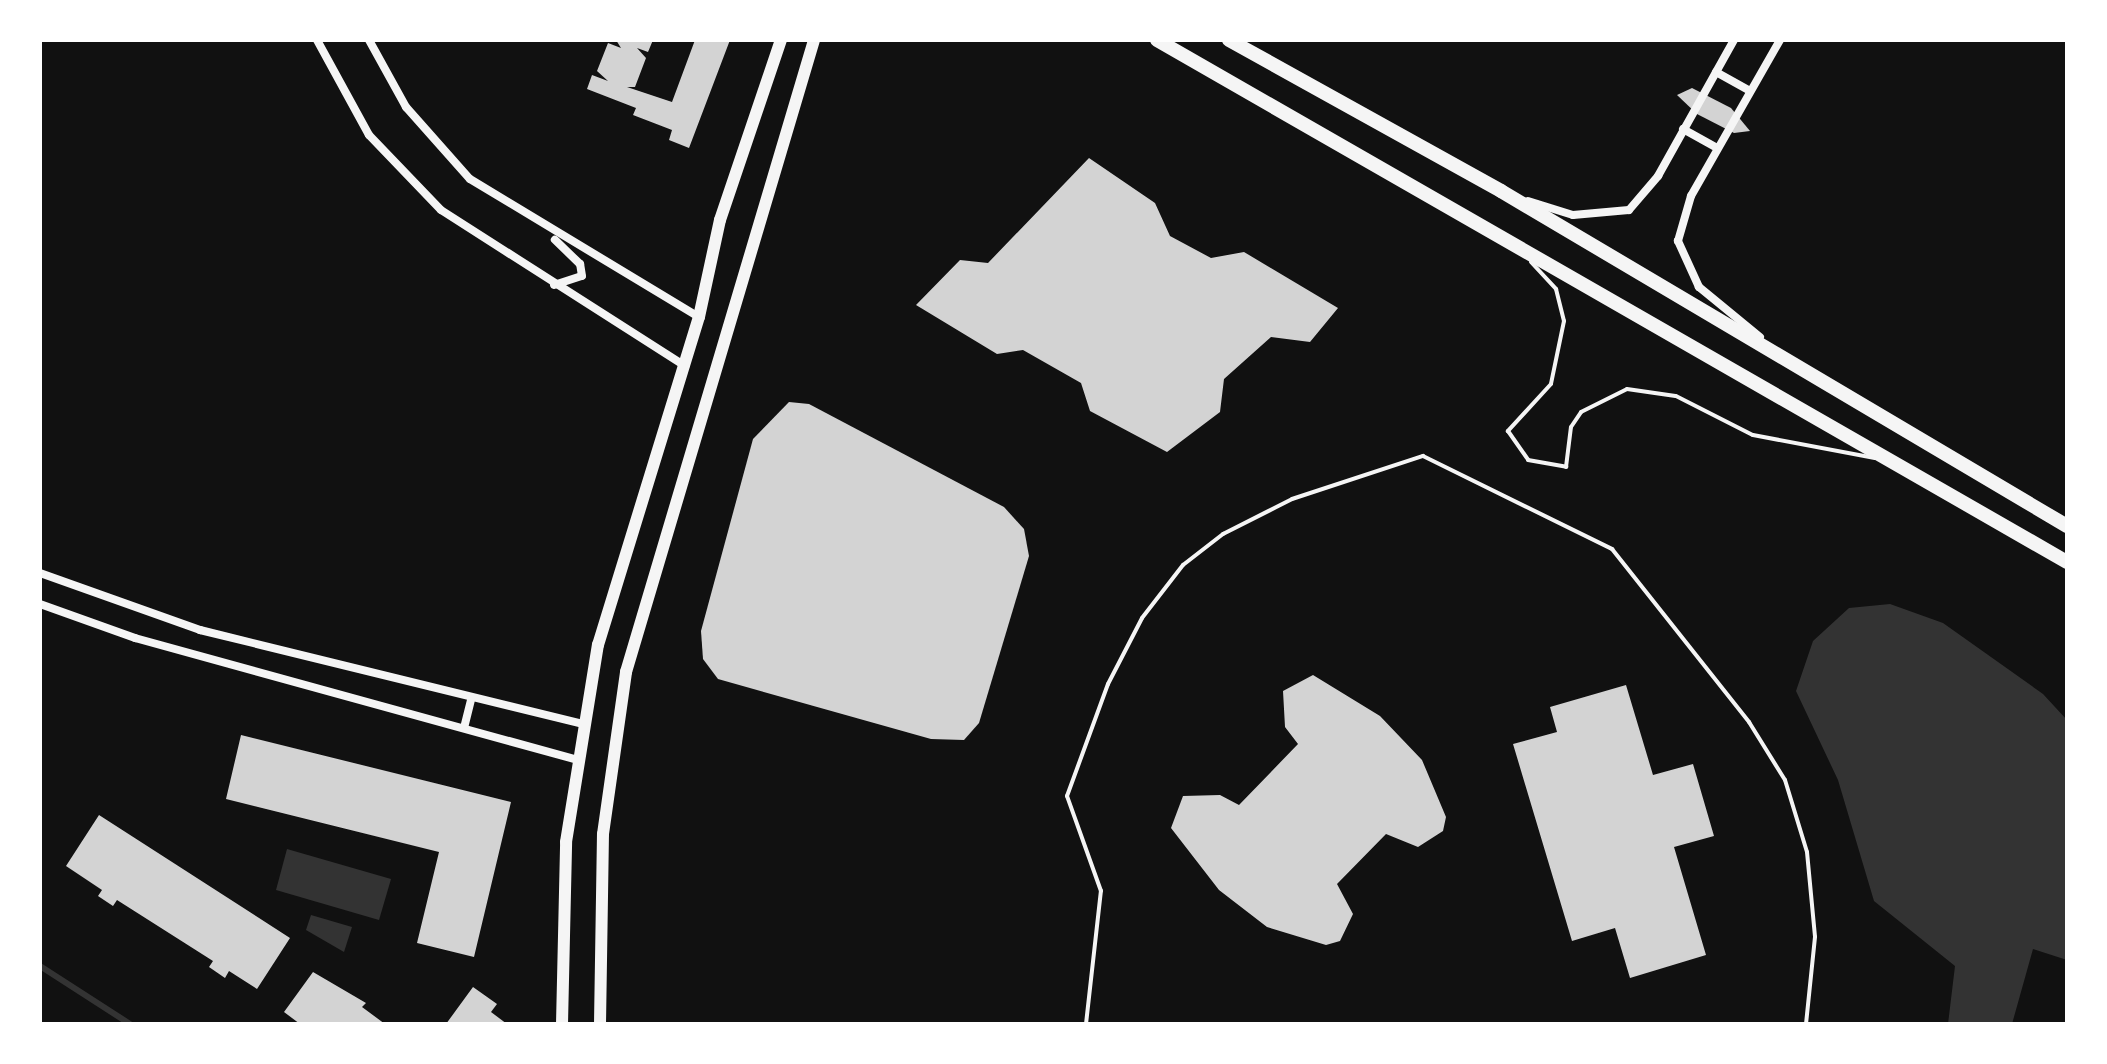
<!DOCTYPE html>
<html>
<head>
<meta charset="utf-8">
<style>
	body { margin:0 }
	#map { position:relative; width:2107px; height:1064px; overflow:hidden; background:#111; font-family:Rubik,sans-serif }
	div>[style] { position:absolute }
	.water>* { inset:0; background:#333 }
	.stream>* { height:6px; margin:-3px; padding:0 3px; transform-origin:3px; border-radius:3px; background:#333 }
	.building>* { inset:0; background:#d3d3d3 }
	.service>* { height:4px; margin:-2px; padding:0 2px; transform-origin:2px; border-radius:2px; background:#f5f5f5 }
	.minor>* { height:8px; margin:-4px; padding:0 4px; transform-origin:4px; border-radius:4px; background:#f5f5f5 }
	.secondary>* { height:12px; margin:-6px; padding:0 6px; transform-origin:6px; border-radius:6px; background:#f5f5f5 }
	.primary>* { height:14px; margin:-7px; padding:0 7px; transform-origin:7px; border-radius:7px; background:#f5f5f5 }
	span { translate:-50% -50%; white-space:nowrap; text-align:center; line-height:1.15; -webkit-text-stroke:6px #fff; paint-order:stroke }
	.frame { position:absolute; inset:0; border:42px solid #fff; pointer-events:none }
</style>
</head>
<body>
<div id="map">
	<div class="water">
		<i style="clip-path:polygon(1890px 604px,1943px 623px,2043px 694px,2067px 720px,2067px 960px,2033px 949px,2012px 1024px,1948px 1024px,1955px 966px,1874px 901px,1838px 780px,1796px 691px,1813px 641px,1849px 608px)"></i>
		<i style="clip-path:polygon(287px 849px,391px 879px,379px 920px,276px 890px)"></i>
		<i style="clip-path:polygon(311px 915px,352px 927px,344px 952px,306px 930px)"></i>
	</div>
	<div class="stream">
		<i style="left:40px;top:966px;width:107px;rotate:32.8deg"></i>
	</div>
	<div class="building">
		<i style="clip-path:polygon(616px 40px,653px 40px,648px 52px,637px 48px,646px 58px,635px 87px,627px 87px,672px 102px,695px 40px,730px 40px,689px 148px,669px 140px,672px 130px,633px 115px,636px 108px,587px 89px,592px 75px,608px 81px,597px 71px,608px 43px,621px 48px)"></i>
		<i style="clip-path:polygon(1692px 88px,1731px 108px,1750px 131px,1734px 133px,1697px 114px,1677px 95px)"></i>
		<i style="clip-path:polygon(1089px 158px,1155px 203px,1170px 236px,1211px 258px,1244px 252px,1338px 308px,1310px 342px,1271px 337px,1224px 379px,1220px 412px,1167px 452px,1090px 411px,1081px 383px,1023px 350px,997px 354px,916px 305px,960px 260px,988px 263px)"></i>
		<i style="clip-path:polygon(789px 402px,809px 404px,1004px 507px,1024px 529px,1029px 556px,979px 723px,964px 740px,931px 739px,718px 679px,703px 659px,701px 631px,753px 439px)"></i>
		<i style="clip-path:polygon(1313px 675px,1380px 716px,1422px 760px,1446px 817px,1443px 831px,1418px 847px,1386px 834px,1337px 884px,1353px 914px,1340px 941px,1326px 945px,1267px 927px,1219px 890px,1171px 828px,1183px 796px,1220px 795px,1239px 805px,1298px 744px,1285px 727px,1283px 691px)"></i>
		<i style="clip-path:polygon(1626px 685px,1653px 775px,1693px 764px,1714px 836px,1674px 847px,1706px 955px,1630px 978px,1615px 928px,1572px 941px,1513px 744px,1557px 732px,1550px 707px)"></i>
		<i style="clip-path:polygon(241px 735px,511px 802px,474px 957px,417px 943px,439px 852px,226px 799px)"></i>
		<i style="clip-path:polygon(99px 815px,290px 938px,257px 989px,229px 971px,225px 978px,209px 967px,213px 961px,117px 900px,113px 906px,98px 896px,102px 890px,66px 866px)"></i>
		<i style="clip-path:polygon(313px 972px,366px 1003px,362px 1007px,385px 1024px,300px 1024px,284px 1012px)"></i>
		<i style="clip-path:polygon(473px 987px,497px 1004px,491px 1012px,507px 1024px,446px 1024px)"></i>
	</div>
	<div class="service">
		<i style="left:1531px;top:262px;width:37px;rotate:47deg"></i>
		<i style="left:1556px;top:289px;width:33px;rotate:76deg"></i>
		<i style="left:1564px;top:321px;width:64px;rotate:101.7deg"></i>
		<i style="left:1551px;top:384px;width:64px;rotate:132.5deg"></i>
		<i style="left:1508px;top:431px;width:35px;rotate:55deg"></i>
		<i style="left:1528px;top:460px;width:39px;rotate:10deg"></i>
		<i style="left:1566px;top:467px;width:40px;rotate:-82.9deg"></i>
		<i style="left:1571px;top:427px;width:18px;rotate:-56deg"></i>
		<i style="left:1581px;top:412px;width:51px;rotate:-26.6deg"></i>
		<i style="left:1627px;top:389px;width:49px;rotate:8.1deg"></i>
		<i style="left:1676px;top:396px;width:86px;rotate:26.9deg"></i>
		<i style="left:1753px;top:435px;width:124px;rotate:10.7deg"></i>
		<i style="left:1086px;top:1024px;width:134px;rotate:-83.6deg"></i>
		<i style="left:1101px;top:891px;width:101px;rotate:-109.7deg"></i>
		<i style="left:1067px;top:796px;width:119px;rotate:-69.9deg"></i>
		<i style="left:1108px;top:684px;width:74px;rotate:-62.7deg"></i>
		<i style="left:1142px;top:618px;width:67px;rotate:-52.3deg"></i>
		<i style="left:1183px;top:565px;width:51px;rotate:-37.8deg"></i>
		<i style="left:1223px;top:534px;width:77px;rotate:-26.9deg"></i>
		<i style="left:1292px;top:499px;width:138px;rotate:-18.2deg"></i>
		<i style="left:1423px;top:456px;width:211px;rotate:26.2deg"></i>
		<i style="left:1612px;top:549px;width:221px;rotate:51.6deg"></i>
		<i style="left:1749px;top:722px;width:68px;rotate:58.2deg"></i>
		<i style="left:1785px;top:780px;width:75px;rotate:73deg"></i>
		<i style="left:1807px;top:852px;width:85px;rotate:84.6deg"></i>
		<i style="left:1815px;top:937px;width:87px;rotate:95.9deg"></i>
	</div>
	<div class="minor">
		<i style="left:317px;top:40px;width:108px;rotate:61.3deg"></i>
		<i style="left:369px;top:135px;width:104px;rotate:46.2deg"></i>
		<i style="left:441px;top:210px;width:290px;rotate:32.6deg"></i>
		<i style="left:369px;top:40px;width:77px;rotate:61.1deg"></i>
		<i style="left:406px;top:107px;width:96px;rotate:48.4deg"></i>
		<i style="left:470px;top:179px;width:267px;rotate:31.1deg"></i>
		<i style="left:1716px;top:72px;width:38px;rotate:29deg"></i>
		<i style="left:1683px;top:129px;width:37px;rotate:29deg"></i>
		<i style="left:1528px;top:201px;width:47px;rotate:17.3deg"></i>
		<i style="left:1573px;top:215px;width:56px;rotate:-5.1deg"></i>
		<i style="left:1629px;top:210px;width:45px;rotate:-49.5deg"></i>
		<i style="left:1658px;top:176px;width:156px;rotate:-60.8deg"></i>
		<i style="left:554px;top:285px;width:29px;rotate:-18deg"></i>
		<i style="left:582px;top:276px;width:12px;rotate:-99deg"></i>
		<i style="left:580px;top:264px;width:35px;rotate:-136deg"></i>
		<i style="left:1760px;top:337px;width:79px;rotate:-140.7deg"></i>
		<i style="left:1699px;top:287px;width:51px;rotate:-114.5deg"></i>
		<i style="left:1678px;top:241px;width:47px;rotate:-73.9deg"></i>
		<i style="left:1691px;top:196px;width:180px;rotate:-60.3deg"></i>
		<i style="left:40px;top:573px;width:170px;rotate:19.6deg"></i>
		<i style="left:200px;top:630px;width:394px;rotate:13.8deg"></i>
		<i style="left:40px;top:604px;width:101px;rotate:19.7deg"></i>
		<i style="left:135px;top:638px;width:459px;rotate:15.4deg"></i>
		<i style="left:464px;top:728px;width:29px;rotate:-76deg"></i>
	</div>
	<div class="secondary">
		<i style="left:562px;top:1024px;width:182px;rotate:-88.7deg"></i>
		<i style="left:566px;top:842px;width:200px;rotate:-80.8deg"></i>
		<i style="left:598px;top:645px;width:343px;rotate:-72.9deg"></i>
		<i style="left:699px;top:317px;width:99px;rotate:-77.8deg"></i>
		<i style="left:720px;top:220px;width:190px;rotate:-71.3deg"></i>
		<i style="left:600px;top:1024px;width:190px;rotate:-89.1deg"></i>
		<i style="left:603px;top:834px;width:164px;rotate:-81.9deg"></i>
		<i style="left:626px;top:672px;width:659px;rotate:-73.43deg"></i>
	</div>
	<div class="primary">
		<i style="left:1157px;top:40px;width:1049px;rotate:29.84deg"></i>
		<i style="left:1229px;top:40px;width:311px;rotate:29deg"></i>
		<i style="left:1501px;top:191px;width:658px;rotate:30.62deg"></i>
	</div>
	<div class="frame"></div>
</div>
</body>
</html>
